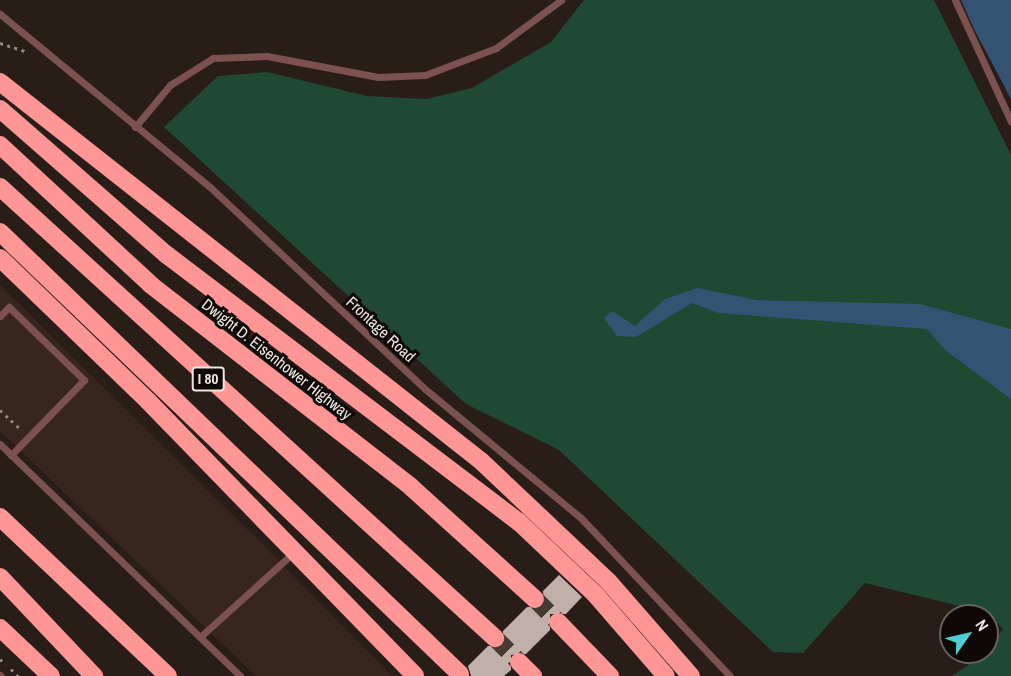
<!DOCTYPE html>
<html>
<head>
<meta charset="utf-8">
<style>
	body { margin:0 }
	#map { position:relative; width:1011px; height:676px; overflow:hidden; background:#291d18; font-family:"Archivo Narrow",sans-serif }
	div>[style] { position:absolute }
	.built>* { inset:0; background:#37251e }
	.green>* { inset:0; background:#204934 }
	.water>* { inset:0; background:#345372 }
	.building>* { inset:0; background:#c0b0a9 }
	.highway-tunnel>* { height:18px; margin-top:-9px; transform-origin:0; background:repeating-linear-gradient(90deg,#463b36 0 18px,transparent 0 27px) }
	.path>* { height:3px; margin-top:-1.5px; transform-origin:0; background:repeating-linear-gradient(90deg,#938985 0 3px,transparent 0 7.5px) }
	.lane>* { height:7px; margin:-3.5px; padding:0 3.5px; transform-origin:3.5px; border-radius:3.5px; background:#7c5251 }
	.highway>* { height:18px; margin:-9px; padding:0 9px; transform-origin:9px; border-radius:9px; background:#fd9694 }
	span { translate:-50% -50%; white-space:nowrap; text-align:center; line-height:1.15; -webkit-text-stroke:6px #0e0907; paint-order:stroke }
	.shield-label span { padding:2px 4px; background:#0e0907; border:2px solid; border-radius:4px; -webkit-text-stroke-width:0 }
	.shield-label { font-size:15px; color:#ede5e1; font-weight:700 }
	.street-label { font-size:16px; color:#ede5e1 }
	.north { position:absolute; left:939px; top:604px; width:60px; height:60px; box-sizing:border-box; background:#0e0907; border:2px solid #67615e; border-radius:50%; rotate:56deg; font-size:16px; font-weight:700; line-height:24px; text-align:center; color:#ede5e1 }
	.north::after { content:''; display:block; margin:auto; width:21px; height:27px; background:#51ccd2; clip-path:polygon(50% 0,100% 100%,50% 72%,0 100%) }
</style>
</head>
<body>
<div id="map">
	<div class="built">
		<i style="clip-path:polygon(0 285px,263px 545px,392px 676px,256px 676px,0 431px)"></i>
	</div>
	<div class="green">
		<i style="clip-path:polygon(584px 0,934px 0,1011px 155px,1011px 335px,920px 305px,1011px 354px,1011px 676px,952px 676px,987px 652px,1003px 629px,988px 613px,865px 583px,803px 653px,773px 652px,559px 450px,466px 404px,164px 127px,218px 76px,267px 72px,367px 96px,426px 99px,472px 88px,551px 42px)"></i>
	</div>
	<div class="water">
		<i style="clip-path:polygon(961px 0,1011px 0,1011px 99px,974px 29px)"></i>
		<i style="clip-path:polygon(697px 288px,756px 300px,920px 304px,1011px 329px,1011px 399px,945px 350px,927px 329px,719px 313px,692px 303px,636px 337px,617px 336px,604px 318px,612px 311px,635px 326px,665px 299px)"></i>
	</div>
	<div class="building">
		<i style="clip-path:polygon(559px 575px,582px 597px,566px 614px,550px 614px,550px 630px,526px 654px,511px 655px,511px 670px,504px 676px,471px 676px,468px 666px,488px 646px,503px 646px,503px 631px,527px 607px,544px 606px,543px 591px)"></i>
	</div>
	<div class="highway-tunnel">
		<i style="left:535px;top:599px;width:33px;rotate:45deg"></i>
		<i style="left:495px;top:638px;width:34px;rotate:45deg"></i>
	</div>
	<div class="path">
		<i style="left:0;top:43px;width:28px;rotate:18deg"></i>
		<i style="left:0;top:410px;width:26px;rotate:43deg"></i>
		<i style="left:0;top:659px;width:8px;rotate:45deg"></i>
		<i style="left:11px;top:669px;width:10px;rotate:45deg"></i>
	</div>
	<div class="lane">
		<i style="left:955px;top:0;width:134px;rotate:65.3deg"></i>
		<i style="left:0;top:14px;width:272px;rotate:39.5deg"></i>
		<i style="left:210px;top:187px;width:295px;rotate:43.2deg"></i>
		<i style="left:425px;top:389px;width:202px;rotate:39.6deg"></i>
		<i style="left:581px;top:518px;width:217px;rotate:46.7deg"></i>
		<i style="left:135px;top:127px;width:55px;rotate:-50.2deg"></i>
		<i style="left:170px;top:85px;width:51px;rotate:-32.1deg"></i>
		<i style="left:213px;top:58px;width:54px;rotate:-2.1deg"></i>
		<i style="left:267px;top:56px;width:113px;rotate:10.7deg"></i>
		<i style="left:378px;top:77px;width:47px;rotate:-2.4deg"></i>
		<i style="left:425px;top:75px;width:76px;rotate:-20.8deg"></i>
		<i style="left:496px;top:48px;width:81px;rotate:-36.4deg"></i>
		<i style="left:0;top:316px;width:13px;rotate:-45deg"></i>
		<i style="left:9px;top:307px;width:105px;rotate:44.2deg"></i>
		<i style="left:84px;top:380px;width:105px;rotate:134.2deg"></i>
		<i style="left:0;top:444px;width:334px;rotate:44deg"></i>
		<i style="left:200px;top:637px;width:125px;rotate:-42.1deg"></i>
		<i style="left:0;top:675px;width:1px;rotate:45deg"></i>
	</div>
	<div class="highway">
		<i style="left:0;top:82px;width:612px;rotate:38.24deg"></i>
		<i style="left:481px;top:461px;width:175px;rotate:43.4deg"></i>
		<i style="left:608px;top:581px;width:126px;rotate:48.9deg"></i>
		<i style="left:0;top:109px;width:222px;rotate:41.2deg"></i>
		<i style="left:167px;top:255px;width:442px;rotate:37.2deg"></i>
		<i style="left:519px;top:522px;width:105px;rotate:43.5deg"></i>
		<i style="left:595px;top:594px;width:108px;rotate:49.1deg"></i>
		<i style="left:0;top:145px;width:206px;rotate:42.8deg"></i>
		<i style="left:151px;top:285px;width:329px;rotate:37.8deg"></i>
		<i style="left:411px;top:487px;width:167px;rotate:42.1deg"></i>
		<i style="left:0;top:187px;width:670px;rotate:42.34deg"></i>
		<i style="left:0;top:232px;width:638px;rotate:43.86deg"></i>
		<i style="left:0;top:258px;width:206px;rotate:44deg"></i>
		<i style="left:148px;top:401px;width:383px;rotate:45.8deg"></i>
		<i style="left:0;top:517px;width:231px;rotate:43.4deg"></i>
		<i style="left:0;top:577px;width:137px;rotate:46.5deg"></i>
		<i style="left:558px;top:622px;width:75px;rotate:46.1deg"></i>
		<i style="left:0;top:628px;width:70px;rotate:43.3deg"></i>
		<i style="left:519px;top:662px;width:20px;rotate:45deg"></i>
	</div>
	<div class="shield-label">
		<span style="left:208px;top:379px">I 80</span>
	</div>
	<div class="street-label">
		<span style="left:381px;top:329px;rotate:43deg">Frontage Road</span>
		<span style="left:277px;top:359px;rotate:38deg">Dwight D. Eisenhower Highway</span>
	</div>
	<div class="north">N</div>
</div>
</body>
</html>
